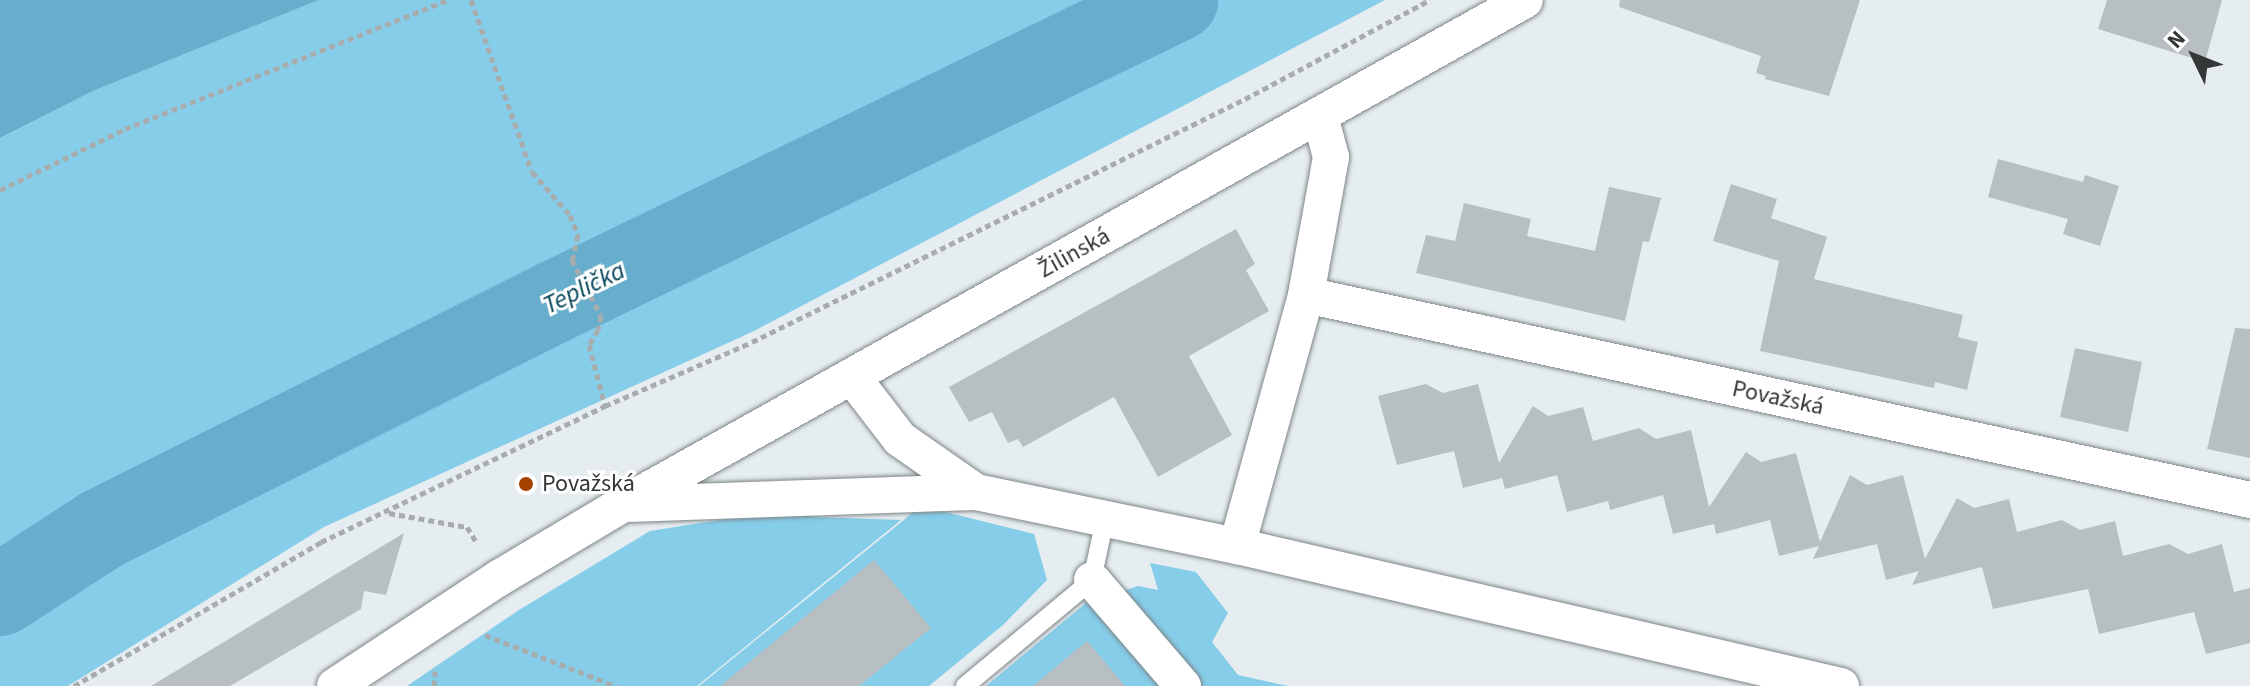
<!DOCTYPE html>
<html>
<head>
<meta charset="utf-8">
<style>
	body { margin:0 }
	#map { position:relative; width:2250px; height:686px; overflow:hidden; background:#e6edf0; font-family:"Source Sans 3",sans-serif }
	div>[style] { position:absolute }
	.green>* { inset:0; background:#86cde9 }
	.water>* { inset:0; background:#66aecb }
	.river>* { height:82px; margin:-41px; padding:0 41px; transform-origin:41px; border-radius:41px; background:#66aecb }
	.building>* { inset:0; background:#b8bfc2 }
	.path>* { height:5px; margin-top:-2.5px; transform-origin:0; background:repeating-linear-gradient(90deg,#a7acaf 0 6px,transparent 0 10px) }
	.roads { filter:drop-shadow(0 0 2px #7e8588) drop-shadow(0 0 2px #7e8588) }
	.service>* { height:18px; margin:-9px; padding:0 9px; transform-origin:9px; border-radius:9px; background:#fff }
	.minor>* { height:36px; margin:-18px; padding:0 18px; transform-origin:18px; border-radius:18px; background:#fff }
	.dots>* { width:22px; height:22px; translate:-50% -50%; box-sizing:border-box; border:4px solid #fff; border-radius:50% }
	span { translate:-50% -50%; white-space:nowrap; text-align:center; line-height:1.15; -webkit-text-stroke:6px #fff; paint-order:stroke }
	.street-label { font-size:24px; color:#343738 }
	.poi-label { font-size:24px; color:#343738 }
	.left { translate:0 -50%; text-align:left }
	.water-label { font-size:26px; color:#08485c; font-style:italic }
	.north { position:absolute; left:2154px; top:16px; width:80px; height:80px; -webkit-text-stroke:6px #fff; paint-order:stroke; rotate:313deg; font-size:22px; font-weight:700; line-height:32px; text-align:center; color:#343738 }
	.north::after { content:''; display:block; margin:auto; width:28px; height:36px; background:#343738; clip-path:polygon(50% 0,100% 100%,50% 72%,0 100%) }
</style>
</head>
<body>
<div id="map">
	<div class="green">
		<i style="clip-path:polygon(319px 0,1385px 0,754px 331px,324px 527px,68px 686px,0 686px,0 138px,93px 91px)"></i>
		<i style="clip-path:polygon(921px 506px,1034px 534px,1047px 580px,1003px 625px,929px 686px,699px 686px)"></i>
		<i style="clip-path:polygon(802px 507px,815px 517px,901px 520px,697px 686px,407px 686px,519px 610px,650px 531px)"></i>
		<i style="clip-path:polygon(1150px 563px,1196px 572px,1228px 613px,1212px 642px,1238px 675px,1288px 686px,986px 686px,1086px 603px,1138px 586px,1158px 590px)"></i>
	</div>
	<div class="water">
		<i style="clip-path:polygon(0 0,319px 0,93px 91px,0 138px)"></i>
	</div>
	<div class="river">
		<i style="left:0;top:595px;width:121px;rotate:-32.9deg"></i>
		<i style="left:102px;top:529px;width:504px;rotate:-26.67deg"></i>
		<i style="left:552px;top:303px;width:695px;rotate:-25.86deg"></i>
	</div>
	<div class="building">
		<i style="clip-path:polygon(1620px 0,1860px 0,1829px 96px,1765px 79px,1766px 76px,1756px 73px,1761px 56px,1619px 7px)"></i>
		<i style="clip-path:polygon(2107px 0,2222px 0,2205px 62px,2098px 29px)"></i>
		<i style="clip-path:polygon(1998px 159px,2083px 182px,2085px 175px,2119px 186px,2100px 246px,2063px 234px,2068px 219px,1988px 197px)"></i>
		<i style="clip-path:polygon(1731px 184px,1777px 199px,1771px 218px,1827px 237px,1814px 279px,1963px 315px,1958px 337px,1978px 342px,1967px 390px,1935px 382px,1934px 388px,1760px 351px,1779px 261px,1713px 241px)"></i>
		<i style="clip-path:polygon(1609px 187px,1661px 198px,1649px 242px,1643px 241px,1625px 321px,1416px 273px,1426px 235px,1455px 241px,1464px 203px,1531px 219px,1527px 236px,1595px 251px)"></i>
		<i style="clip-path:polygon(1236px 229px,1255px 264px,1246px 270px,1269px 311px,1189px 356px,1232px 435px,1158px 477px,1114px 397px,1023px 447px,1018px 439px,1008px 443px,992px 412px,969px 422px,949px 387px)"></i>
		<i style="clip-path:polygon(2235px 328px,2250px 329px,2250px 458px,2207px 449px)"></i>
		<i style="clip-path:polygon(2075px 348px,2142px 362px,2128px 432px,2060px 417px)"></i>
		<i style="clip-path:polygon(1426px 384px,1443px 393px,1478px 384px,1499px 463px,1533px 406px,1548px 416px,1583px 407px,1593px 441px,1639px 428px,1656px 439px,1691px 430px,1709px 507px,1746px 452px,1761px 462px,1796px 453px,1820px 542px,1850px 475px,1867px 485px,1903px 475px,1925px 559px,1957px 498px,1974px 508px,2009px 499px,2017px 532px,2062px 520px,2080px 530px,2115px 521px,2123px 556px,2169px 544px,2188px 554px,2222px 544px,2234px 592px,2250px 588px,2250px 643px,2206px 654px,2194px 612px,2099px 634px,2088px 589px,1993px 609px,1982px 567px,1912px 585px,1919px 571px,1886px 580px,1877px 544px,1813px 559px,1819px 546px,1779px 556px,1770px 520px,1716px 534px,1714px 524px,1673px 534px,1663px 495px,1610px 510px,1608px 501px,1567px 512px,1557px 475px,1505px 489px,1502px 478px,1463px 488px,1454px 451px,1397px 465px,1378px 396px)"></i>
		<i style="clip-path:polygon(404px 533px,386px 595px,364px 591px,361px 609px,230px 686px,151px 686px)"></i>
		<i style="clip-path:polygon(874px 560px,931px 628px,859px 686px,720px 686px)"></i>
		<i style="clip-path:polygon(1087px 641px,1125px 686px,1033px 686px)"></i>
	</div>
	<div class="path">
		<i style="left:471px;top:0;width:182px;rotate:70.5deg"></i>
		<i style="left:532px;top:172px;width:57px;rotate:48.5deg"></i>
		<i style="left:570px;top:215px;width:22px;rotate:68deg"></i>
		<i style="left:578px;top:235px;width:26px;rotate:103deg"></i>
		<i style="left:572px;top:260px;width:63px;rotate:62.6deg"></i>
		<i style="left:601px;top:316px;width:14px;rotate:102deg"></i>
		<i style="left:598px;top:330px;width:17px;rotate:121deg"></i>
		<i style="left:589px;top:345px;width:63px;rotate:75.3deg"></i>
		<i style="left:0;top:190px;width:139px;rotate:-26deg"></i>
		<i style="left:125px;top:129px;width:348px;rotate:-21.8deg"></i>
		<i style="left:389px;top:513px;width:79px;rotate:10.2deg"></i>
		<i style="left:467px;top:527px;width:19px;rotate:58deg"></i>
		<i style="left:485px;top:635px;width:141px;rotate:21.3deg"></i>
		<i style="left:74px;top:686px;width:286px;rotate:-30.2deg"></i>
		<i style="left:321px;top:542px;width:315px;rotate:-25.6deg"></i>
		<i style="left:605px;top:406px;width:160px;rotate:-23.5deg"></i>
		<i style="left:752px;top:342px;width:550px;rotate:-26.24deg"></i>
		<i style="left:1245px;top:99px;width:210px;rotate:-28.2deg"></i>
		<i style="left:434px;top:686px;width:15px;rotate:-86deg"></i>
	</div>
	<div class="roads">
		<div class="service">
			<i style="left:965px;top:686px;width:165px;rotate:-39.8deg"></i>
			<i style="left:1092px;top:580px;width:62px;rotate:-78deg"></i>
		</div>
		<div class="minor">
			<i style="left:1306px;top:295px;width:966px;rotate:12.25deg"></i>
			<i style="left:853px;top:378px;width:77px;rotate:52.4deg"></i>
			<i style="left:900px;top:439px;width:93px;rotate:34.9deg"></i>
			<i style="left:632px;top:504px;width:344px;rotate:-2deg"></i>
			<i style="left:976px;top:492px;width:267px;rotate:11.7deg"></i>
			<i style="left:1237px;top:546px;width:620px;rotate:13.05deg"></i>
			<i style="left:1237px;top:546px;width:260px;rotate:-74.6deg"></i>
			<i style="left:1306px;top:295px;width:140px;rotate:-79.7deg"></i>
			<i style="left:1331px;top:157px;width:42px;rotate:-105deg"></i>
			<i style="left:1092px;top:580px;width:140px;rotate:49.4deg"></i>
			<i style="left:335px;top:686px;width:196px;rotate:-33.4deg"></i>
			<i style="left:499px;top:578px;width:144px;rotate:-30.8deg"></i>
			<i style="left:623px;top:504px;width:1033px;rotate:-29.19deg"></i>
		</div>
	</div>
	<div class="dots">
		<i style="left:526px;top:484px;background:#a44300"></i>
	</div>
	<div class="street-label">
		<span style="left:1074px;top:253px;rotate:-29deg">Žilinská</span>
		<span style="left:1778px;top:398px;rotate:12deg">Považská</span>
	</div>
	<div class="poi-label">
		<span class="left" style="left:542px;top:484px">Považská</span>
	</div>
	<div class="water-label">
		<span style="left:584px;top:288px;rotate:-26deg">Teplička</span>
	</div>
	<div class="north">N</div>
</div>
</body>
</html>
